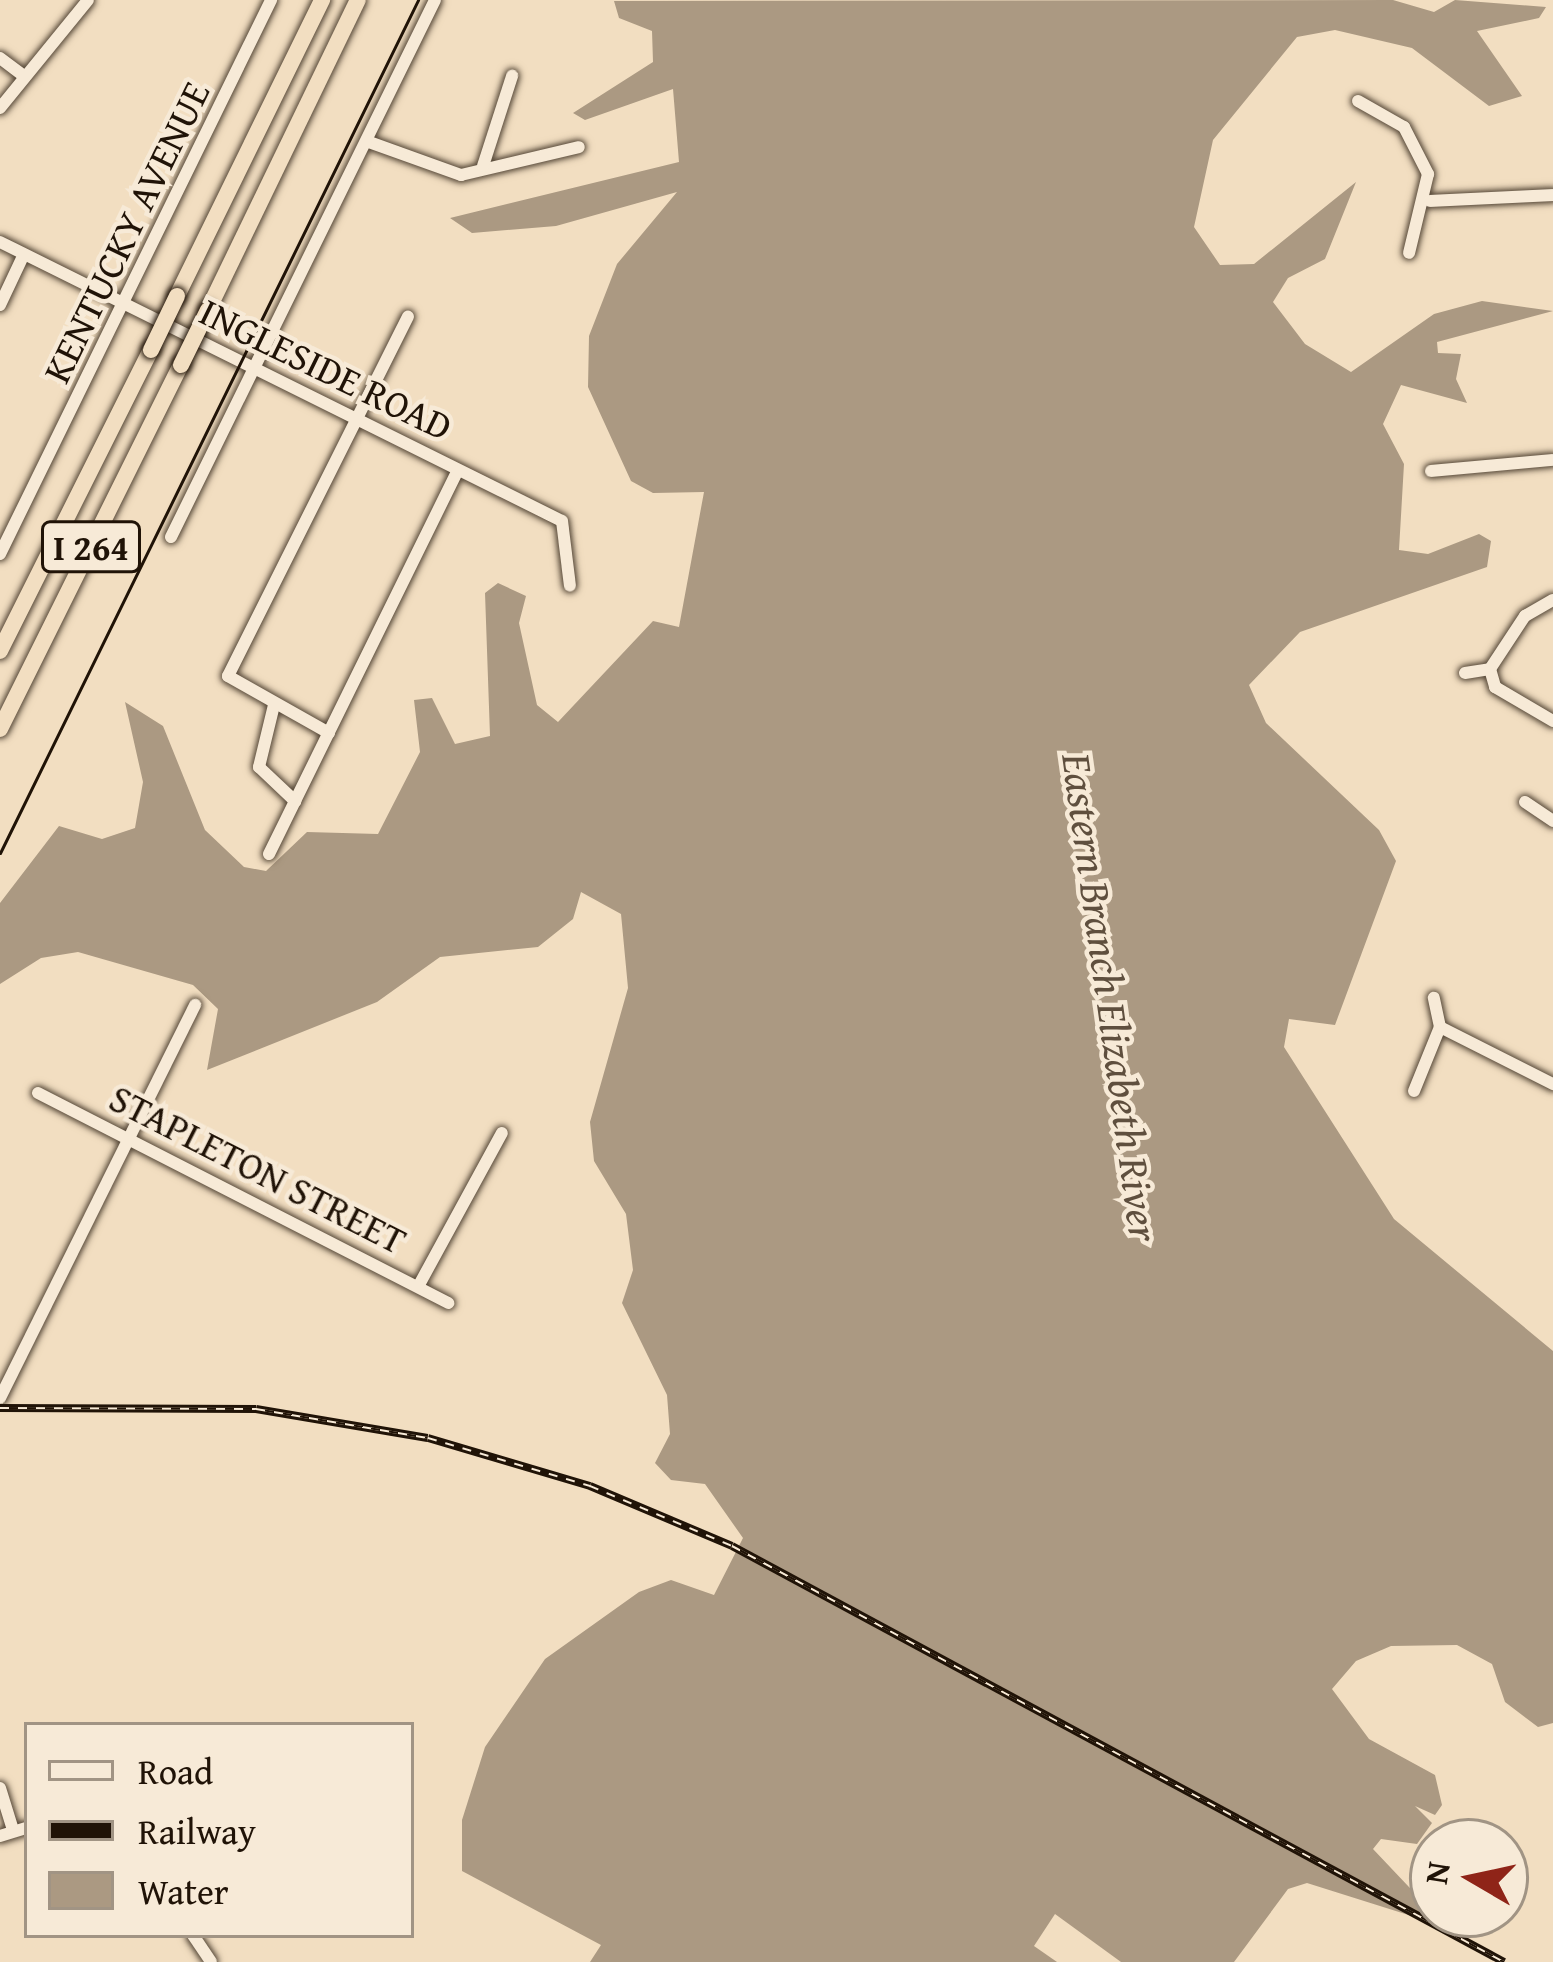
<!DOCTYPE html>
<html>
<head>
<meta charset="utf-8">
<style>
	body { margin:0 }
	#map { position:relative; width:1553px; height:1962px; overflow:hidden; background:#f2dec1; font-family:"Gentium Book Plus",serif }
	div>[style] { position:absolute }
	.water>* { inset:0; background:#ab9982 }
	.roads { filter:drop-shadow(0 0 3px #544636) drop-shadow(0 0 3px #544636) }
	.minor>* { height:12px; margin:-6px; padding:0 6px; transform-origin:6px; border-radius:6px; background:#f7ead7 }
	.highway>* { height:16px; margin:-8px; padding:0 8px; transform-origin:8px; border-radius:8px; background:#f2dec1 }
	.tram>* { height:3px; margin:-1.5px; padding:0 1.5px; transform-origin:1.5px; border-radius:1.5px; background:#201307 }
	.rail>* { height:8px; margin-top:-4px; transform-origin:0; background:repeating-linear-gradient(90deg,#f7ead7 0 9px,#201307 0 18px); box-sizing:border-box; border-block:3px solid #201307 }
	.bridges { filter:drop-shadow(0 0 3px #201307) drop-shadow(0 0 3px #201307) }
	.highway-bridge>* { height:16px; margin:-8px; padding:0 8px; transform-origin:8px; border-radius:8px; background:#f2dec1 }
	span { translate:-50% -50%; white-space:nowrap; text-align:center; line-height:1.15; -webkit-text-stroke:9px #f7ead7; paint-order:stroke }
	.shield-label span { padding:3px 9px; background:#f7ead7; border:3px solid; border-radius:9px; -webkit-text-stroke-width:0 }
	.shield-label { font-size:36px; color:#201307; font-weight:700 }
	.street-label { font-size:39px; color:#201307 }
	.water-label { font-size:42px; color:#5f4f3e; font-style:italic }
	.legend { position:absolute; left:24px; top:1722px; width:390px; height:216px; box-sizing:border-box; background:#f7ead7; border:3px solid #a19484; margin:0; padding:15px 21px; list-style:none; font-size:36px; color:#201307 }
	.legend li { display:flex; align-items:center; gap:24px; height:60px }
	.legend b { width:60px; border:3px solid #a19484 }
	.north { position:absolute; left:1409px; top:1818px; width:120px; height:120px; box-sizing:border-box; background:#f7ead7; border:3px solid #a19484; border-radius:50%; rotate:279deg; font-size:33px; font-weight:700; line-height:48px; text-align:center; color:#201307 }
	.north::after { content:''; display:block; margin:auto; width:42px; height:54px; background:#8f2418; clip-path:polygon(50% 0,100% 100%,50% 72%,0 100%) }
</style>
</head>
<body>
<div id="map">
	<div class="water">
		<i style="clip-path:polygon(1393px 0,1434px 12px,1455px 0,1546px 7px,1539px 18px,1477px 31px,1522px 96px,1489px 106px,1412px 48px,1335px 30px,1297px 37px,1213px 140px,1194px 227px,1220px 265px,1254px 264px,1356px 182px,1325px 259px,1288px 278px,1273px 302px,1305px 344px,1351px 372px,1434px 314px,1482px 301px,1553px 311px,1437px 342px,1438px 353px,1461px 354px,1456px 379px,1467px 403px,1401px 385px,1383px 424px,1404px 464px,1399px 550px,1428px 554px,1479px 534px,1491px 541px,1487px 567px,1300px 632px,1249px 685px,1266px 723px,1379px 830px,1396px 861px,1335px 1025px,1289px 1019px,1284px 1047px,1394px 1219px,1553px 1351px,1553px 1723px,1538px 1727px,1505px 1702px,1492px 1664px,1457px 1645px,1391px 1646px,1356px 1661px,1332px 1689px,1369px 1739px,1435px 1775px,1442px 1805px,1435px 1815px,1415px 1806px,1432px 1823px,1417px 1844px,1381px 1839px,1373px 1849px,1426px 1905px,1418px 1918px,1307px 1883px,1288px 1889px,1234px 1962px,1121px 1962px,1055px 1914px,1034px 1946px,1057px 1962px,590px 1962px,601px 1945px,462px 1871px,462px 1820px,485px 1747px,545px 1659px,639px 1592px,671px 1580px,714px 1595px,743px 1538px,705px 1484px,671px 1480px,655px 1463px,670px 1434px,667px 1395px,622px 1303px,633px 1270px,626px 1214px,594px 1161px,590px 1122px,628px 988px,621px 914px,581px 892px,573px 919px,538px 947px,440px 957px,377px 1002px,207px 1070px,218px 1009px,193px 985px,78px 952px,41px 958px,0 984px,0 903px,59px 826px,102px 839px,135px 828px,143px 782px,125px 702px,163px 726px,205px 830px,244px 867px,266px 871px,307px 832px,378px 834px,420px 752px,414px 700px,432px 698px,455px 744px,490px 736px,485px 593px,498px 583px,526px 596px,519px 623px,537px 705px,558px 722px,653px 621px,679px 627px,704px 492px,653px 493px,631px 481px,588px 387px,589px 336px,617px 264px,677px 192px,556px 226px,472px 233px,450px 218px,679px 162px,673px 89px,585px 120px,573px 113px,653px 62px,652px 31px,619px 18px,614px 1px)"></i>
	</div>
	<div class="roads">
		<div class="minor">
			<i style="left:0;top:58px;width:31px;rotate:37deg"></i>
			<i style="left:1358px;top:101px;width:53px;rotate:29.5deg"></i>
			<i style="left:1404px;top:127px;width:53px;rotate:62.9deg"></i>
			<i style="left:1428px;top:174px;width:81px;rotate:103.5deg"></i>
			<i style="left:0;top:108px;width:139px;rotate:-50.8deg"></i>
			<i style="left:369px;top:142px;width:98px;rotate:19.7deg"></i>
			<i style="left:461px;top:175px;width:121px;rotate:-13.3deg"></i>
			<i style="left:483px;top:166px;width:95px;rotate:-72.1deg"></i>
			<i style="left:1430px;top:201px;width:123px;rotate:-2.8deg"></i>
			<i style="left:0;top:242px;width:627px;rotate:26.4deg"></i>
			<i style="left:562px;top:521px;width:65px;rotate:83deg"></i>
			<i style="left:0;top:305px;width:56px;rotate:-64.8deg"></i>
			<i style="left:1431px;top:471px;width:122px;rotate:-5.2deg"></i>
			<i style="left:171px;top:537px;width:598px;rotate:-63.82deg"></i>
			<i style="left:0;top:554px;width:617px;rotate:-63.93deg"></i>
			<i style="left:1490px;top:669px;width:64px;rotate:-56.6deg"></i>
			<i style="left:1525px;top:616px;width:32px;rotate:-30deg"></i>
			<i style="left:1490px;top:669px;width:19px;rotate:74deg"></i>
			<i style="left:1495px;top:687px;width:67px;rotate:30.4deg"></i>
			<i style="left:1465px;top:673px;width:25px;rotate:-9deg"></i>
			<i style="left:274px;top:705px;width:64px;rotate:103.6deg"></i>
			<i style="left:259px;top:767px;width:50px;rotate:43.4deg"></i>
			<i style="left:329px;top:733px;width:116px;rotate:-150.6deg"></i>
			<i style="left:228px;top:676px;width:402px;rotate:-63.4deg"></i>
			<i style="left:1525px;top:802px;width:34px;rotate:34deg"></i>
			<i style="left:269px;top:854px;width:426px;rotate:-63.8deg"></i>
			<i style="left:1440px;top:1027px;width:127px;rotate:26.8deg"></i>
			<i style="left:1414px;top:1091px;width:69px;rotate:-67.9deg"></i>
			<i style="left:1440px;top:1027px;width:30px;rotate:-102deg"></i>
			<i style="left:38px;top:1093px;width:461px;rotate:27.1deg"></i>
			<i style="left:419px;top:1285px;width:173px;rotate:-61.4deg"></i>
			<i style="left:0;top:1398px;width:439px;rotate:-63.6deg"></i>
			<i style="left:0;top:1788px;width:44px;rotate:72.8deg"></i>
			<i style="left:0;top:1836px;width:28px;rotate:-17deg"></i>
			<i style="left:193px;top:1935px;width:32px;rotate:56deg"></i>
		</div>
		<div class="highway">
			<i style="left:177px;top:296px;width:330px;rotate:-63.9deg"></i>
			<i style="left:208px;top:310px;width:344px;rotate:-64.2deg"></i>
			<i style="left:0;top:651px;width:337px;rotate:-63.4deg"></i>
			<i style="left:0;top:729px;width:407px;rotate:-63.6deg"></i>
		</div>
	</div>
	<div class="tram">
		<i style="left:0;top:853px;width:950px;rotate:-63.89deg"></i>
	</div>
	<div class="rail">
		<i style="left:0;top:1408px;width:256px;rotate:0.2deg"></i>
		<i style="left:256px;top:1409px;width:174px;rotate:9.6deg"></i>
		<i style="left:428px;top:1438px;width:169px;rotate:16.5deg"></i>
		<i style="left:590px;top:1486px;width:154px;rotate:22.9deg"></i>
		<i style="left:732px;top:1546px;width:877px;rotate:28.32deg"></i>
	</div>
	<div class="bridges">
		<div class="highway-bridge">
			<i style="left:151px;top:350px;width:60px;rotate:-64.3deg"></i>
			<i style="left:181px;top:365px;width:61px;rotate:-63.9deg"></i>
		</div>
	</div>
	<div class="shield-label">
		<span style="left:91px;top:547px">I 264</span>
	</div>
	<div class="street-label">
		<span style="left:126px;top:232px;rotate:-64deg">KENTUCKY AVENUE</span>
		<span style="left:326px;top:369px;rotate:26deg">INGLESIDE ROAD</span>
		<span style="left:258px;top:1169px;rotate:27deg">STAPLETON STREET</span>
	</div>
	<div class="water-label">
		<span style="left:1111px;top:997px;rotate:82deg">Eastern Branch Elizabeth River</span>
	</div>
	<ul class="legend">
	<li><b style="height:15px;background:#f7ead7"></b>Road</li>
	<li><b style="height:15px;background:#201307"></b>Railway</li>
	<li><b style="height:33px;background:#ab9982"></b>Water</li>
	</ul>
	<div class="north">N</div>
</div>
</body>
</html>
